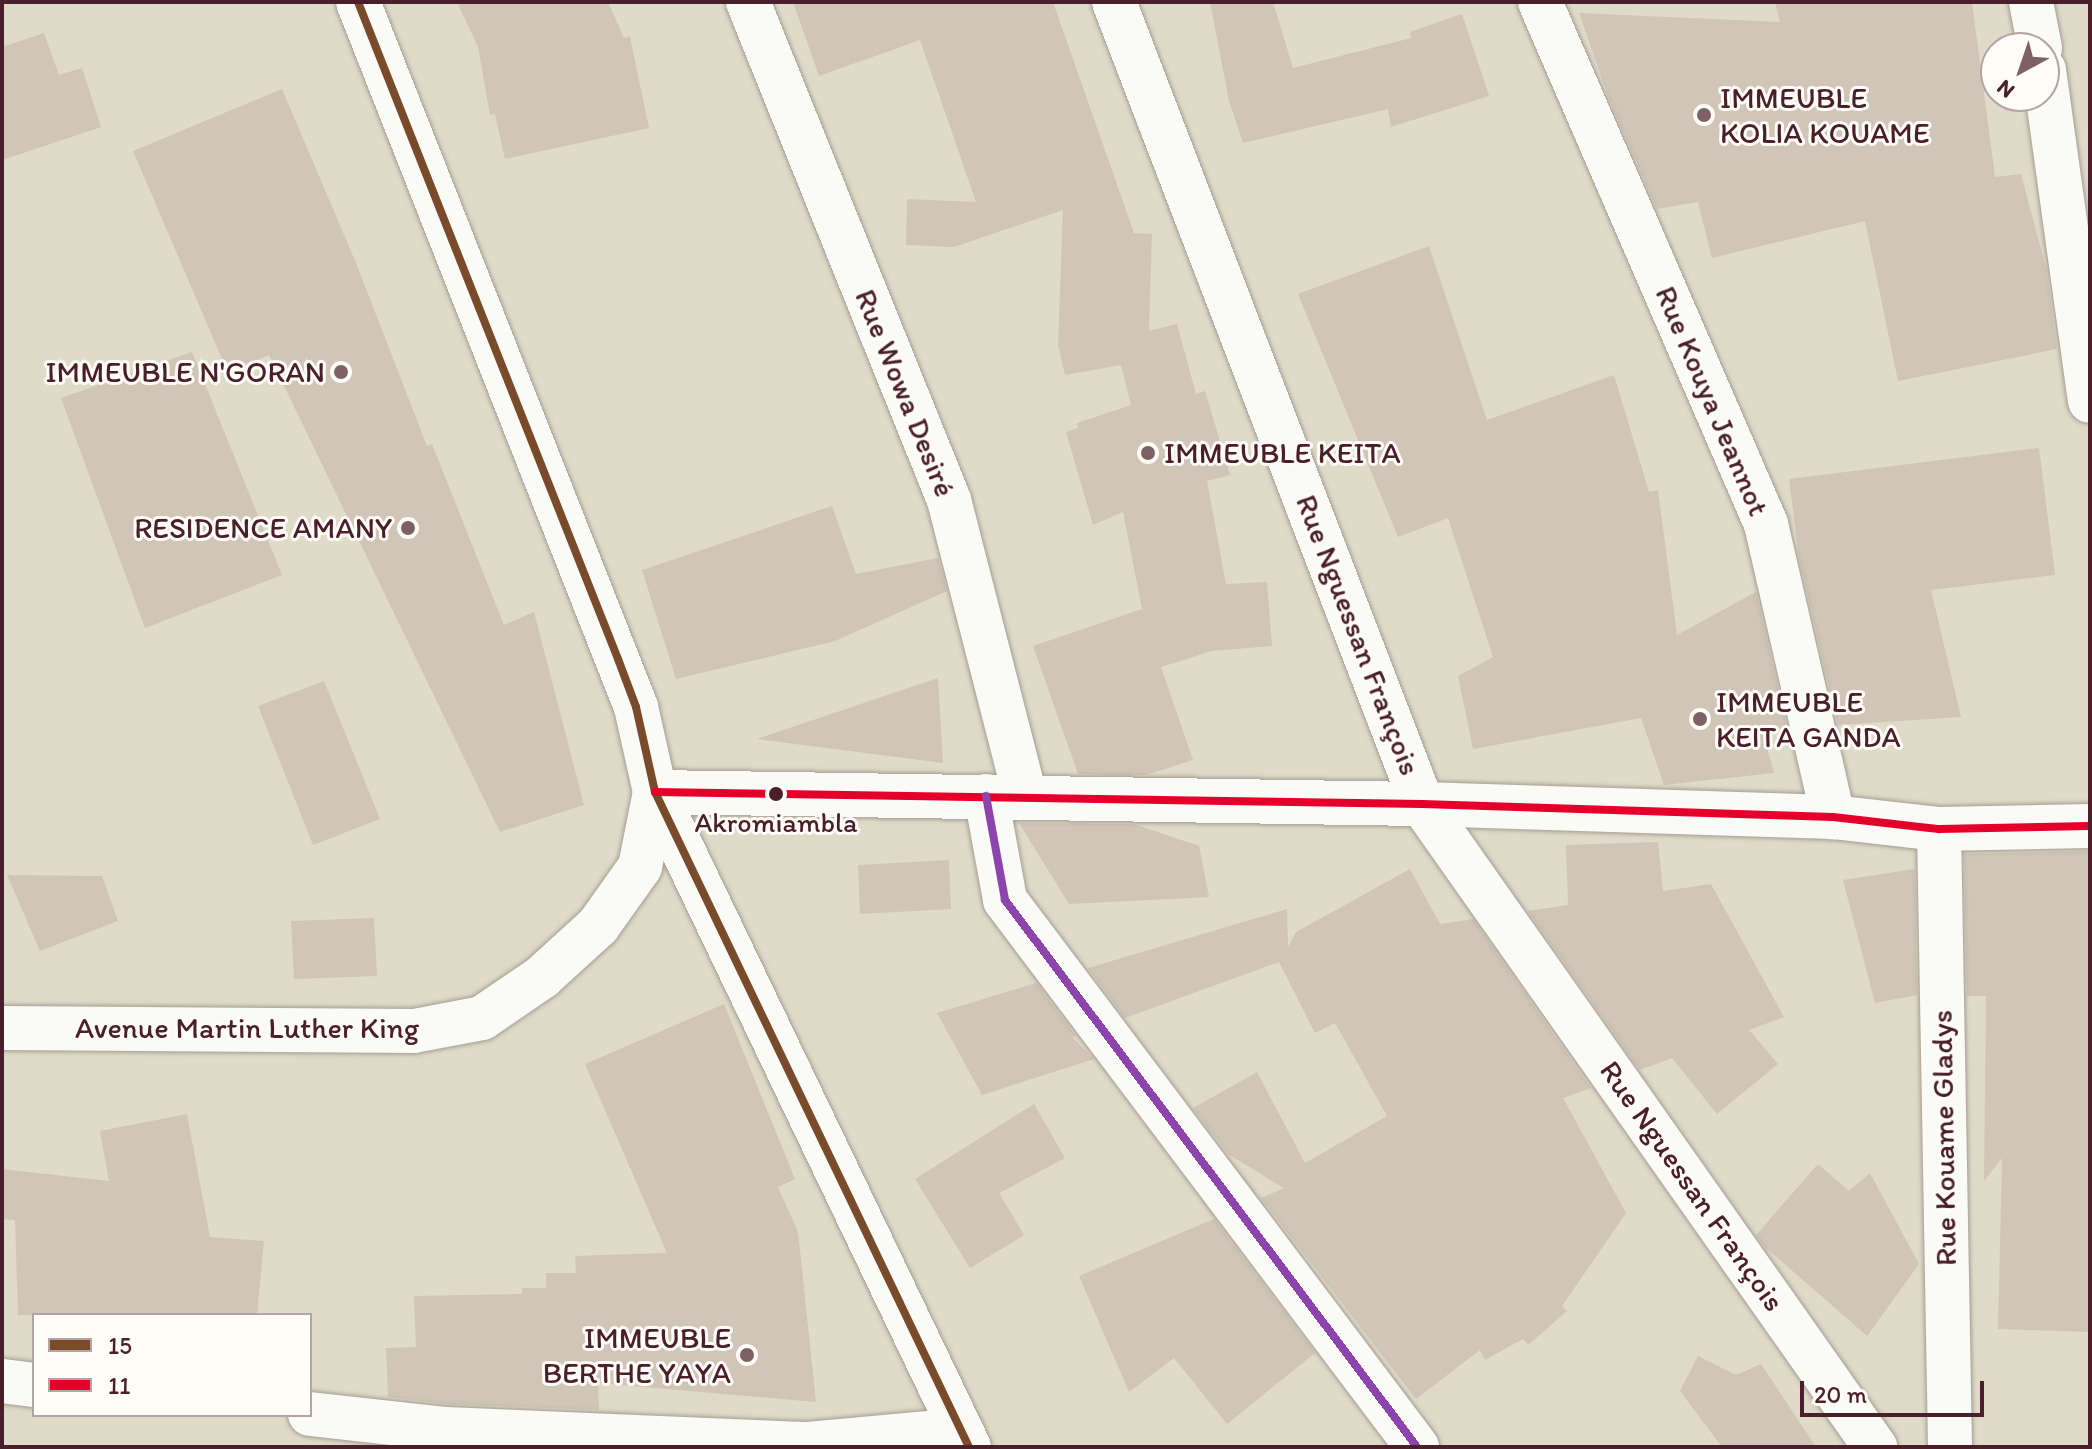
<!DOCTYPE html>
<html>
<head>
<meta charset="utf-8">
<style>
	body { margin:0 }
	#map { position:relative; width:2092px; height:1449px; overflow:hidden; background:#dfdbc8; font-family:Itim,sans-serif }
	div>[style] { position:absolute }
	.building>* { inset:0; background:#d0c5b7 }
	.roads { filter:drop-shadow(0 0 2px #a59d94) drop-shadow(0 0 2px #a59d94) }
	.street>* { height:44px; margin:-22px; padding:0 22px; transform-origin:22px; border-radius:22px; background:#fafaf7 }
	.secondary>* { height:44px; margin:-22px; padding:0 22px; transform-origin:22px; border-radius:22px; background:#fafaf7 }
	.bus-1>* { height:8px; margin:-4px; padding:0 4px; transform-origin:4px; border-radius:4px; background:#7a4b2a }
	.bus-2>* { height:8px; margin:-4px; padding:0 4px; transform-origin:4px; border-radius:4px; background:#e4002b }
	.bus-3>* { height:8px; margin:-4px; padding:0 4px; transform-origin:4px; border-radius:4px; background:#8e44ad }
	.dots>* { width:22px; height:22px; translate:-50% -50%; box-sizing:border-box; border:4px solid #fdfcf7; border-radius:50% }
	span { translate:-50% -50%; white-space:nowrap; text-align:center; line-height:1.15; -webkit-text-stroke:6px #fdfcf7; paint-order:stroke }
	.bus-label { font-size:28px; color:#4a1f2b }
	.poi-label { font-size:30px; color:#4a1f2b }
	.left { translate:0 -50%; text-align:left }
	.right { translate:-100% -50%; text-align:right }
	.street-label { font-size:30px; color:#4a1f2b }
	.frame { position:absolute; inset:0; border:4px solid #4a1f2b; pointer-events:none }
	.legend { position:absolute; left:32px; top:1313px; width:280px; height:104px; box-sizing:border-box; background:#fdfcf7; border:2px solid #b5a4a5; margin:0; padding:10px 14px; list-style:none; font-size:24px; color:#4a1f2b }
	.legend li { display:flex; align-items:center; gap:16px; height:40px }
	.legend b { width:40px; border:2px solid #b5a4a5 }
	.north { position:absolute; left:1980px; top:32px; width:80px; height:80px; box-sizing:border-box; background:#fdfcf7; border:2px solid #b5a4a5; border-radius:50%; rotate:220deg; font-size:22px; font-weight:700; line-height:32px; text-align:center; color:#4a1f2b }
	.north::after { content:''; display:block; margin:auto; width:28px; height:36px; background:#7e6162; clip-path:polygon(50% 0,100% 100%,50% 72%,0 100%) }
	.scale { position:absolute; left:1800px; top:1381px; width:184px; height:36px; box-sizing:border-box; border:4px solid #4a1f2b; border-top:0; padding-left:10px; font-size:24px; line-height:28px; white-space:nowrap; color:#4a1f2b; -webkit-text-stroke:6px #fdfcf7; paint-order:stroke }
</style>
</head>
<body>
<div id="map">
	<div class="building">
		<i style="clip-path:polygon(457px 2px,608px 2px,624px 38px,630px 37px,649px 128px,505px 159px,495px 114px,490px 115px,478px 47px)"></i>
		<i style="clip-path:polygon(793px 2px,1053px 2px,1134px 233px,1152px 234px,1149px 331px,1177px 324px,1196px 394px,1205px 391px,1230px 475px,1207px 481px,1226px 584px,1267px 582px,1272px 646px,1212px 651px,1161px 667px,1193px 760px,1146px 775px,1078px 774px,1033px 646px,1142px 609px,1123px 512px,1093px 525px,1066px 432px,1078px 428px,1077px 423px,1131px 405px,1121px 365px,1065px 375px,1058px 345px,1063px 210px,954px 247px,906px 245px,907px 199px,976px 202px,920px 40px,819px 76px)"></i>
		<i style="clip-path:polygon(1210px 2px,1273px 2px,1293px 68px,1411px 38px,1410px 32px,1462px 14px,1489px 96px,1391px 127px,1388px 109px,1243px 143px,1229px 101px)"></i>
		<i style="clip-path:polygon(1775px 2px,1972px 2px,1995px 177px,2021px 174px,2046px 268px,2057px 349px,1898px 381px,1865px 221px,1712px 258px,1698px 202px,1657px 209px,1608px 96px,1579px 13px,1780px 22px)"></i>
		<i style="clip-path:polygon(44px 33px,59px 75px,82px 68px,101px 127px,2px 160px,2px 47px)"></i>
		<i style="clip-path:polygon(282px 89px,356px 263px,427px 446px,432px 444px,504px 625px,534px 612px,584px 805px,500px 832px,269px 355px,228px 373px,133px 151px)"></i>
		<i style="clip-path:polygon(1429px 246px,1487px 420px,1614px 375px,1649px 492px,1658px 490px,1677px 635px,1756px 592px,1787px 728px,1762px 730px,1774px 773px,1664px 785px,1641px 718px,1473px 749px,1458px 676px,1493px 657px,1448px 518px,1398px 537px,1298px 294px)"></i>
		<i style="clip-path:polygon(192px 352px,282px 575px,145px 628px,61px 398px)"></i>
		<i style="clip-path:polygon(2039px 448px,2055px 575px,1931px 590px,1961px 717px,1838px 725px,1799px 557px,1789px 479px)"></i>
		<i style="clip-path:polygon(832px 506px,856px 574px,938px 558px,947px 591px,835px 641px,676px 679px,642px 570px)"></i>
		<i style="clip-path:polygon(938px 678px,943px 763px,757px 739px)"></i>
		<i style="clip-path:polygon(324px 681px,380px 819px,313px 845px,258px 706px)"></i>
		<i style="clip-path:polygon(1019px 823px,1134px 824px,1199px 846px,1209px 897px,1069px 904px)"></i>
		<i style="clip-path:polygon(1658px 842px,1663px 891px,1711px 884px,1784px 1017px,1749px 1030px,1778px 1064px,1717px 1114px,1672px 1058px,1640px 1070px,1528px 911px,1568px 905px,1566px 845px)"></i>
		<i style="clip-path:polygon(2090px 851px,2090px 1332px,1998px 1329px,2002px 1158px,1984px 1181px,1986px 996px,1967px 996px,1964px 854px)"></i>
		<i style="clip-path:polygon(949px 860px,951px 909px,860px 914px,858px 865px)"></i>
		<i style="clip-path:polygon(1410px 869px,1440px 924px,1473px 919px,1591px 1088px,1563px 1098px,1626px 1213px,1562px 1306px,1567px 1311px,1528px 1345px,1523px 1339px,1485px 1360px,1480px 1350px,1416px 1399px,1261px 1198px,1284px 1188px,1228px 1154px,1193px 1108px,1257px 1072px,1305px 1163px,1387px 1116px,1335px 1023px,1315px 1033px,1279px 962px,1125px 1018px,1088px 968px,1287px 909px,1288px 947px,1296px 932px)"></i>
		<i style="clip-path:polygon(1915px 869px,1917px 995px,1875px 1003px,1843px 880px)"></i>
		<i style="clip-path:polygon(7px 875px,102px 876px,118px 921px,40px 951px)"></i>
		<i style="clip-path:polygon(374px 918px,377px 976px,294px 979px,291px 921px)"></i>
		<i style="clip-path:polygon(1036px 983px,1076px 1036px,1072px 1037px,1094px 1059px,982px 1095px,937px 1013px)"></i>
		<i style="clip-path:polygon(724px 1004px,795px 1179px,778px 1187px,798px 1232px,816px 1402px,598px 1383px,599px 1410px,448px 1404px,388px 1397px,386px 1348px,416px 1347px,414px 1296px,522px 1294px,522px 1288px,546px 1288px,546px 1273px,576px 1273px,575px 1256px,667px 1253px,585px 1064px)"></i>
		<i style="clip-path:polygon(1034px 1104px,1065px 1158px,999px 1193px,1024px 1235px,970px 1268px,915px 1179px)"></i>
		<i style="clip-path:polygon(187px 1114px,210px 1237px,264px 1241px,257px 1315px,18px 1315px,15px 1220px,2px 1219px,2px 1169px,109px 1181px,100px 1131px)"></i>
		<i style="clip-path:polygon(1818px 1164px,1849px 1191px,1870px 1173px,1919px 1264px,1867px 1336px,1764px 1246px,1756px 1235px)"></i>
		<i style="clip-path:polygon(1214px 1219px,1315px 1353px,1227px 1424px,1174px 1358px,1129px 1392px,1079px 1276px)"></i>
		<i style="clip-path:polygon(1698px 1356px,1736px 1375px,1761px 1364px,1816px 1447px,1722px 1447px,1680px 1391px)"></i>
	</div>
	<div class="roads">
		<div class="street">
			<i style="left:748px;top:2px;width:537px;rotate:68.02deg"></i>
			<i style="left:949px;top:500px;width:307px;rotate:75.6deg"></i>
			<i style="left:1114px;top:2px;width:859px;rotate:68.99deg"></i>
			<i style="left:1422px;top:804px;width:787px;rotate:54.83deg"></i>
			<i style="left:1540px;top:2px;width:569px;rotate:66.59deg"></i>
			<i style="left:1766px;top:524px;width:301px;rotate:77.1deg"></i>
			<i style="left:2031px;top:2px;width:47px;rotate:78.9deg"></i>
			<i style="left:2044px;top:70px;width:334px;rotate:82.1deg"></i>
			<i style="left:986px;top:796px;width:106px;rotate:79.6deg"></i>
			<i style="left:1005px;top:900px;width:685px;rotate:53.01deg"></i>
			<i style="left:1939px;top:829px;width:618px;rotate:88.98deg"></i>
			<i style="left:2px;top:1381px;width:32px;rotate:7deg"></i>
			<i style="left:310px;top:1414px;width:137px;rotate:6.3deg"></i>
			<i style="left:446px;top:1429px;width:362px;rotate:2.4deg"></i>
			<i style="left:808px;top:1444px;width:151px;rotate:-5.3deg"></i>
			<i style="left:969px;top:1447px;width:726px;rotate:-115.61deg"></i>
			<i style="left:655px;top:792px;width:767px;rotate:0.9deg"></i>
			<i style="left:1422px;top:804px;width:411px;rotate:1.8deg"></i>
			<i style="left:1833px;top:817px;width:107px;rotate:6.5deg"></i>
			<i style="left:1939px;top:829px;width:151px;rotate:-1.1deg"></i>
		</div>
		<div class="secondary">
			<i style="left:2px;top:1028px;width:412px;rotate:0.4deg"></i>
			<i style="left:414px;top:1031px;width:69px;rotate:-10.8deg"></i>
			<i style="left:482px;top:1018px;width:73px;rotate:-34.3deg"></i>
			<i style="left:542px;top:977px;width:76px;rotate:-42.3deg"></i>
			<i style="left:598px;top:926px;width:72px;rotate:-54.6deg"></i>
			<i style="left:640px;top:867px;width:76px;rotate:-78.7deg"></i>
			<i style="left:655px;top:792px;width:87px;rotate:-102.6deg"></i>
			<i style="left:636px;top:707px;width:758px;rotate:-111.52deg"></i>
		</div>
	</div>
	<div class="bus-1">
		<i style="left:358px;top:2px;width:707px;rotate:68.41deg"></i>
		<i style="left:618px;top:659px;width:51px;rotate:69.4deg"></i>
		<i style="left:636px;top:707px;width:87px;rotate:77.4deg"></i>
		<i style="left:655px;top:792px;width:726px;rotate:64.39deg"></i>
	</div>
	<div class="bus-2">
		<i style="left:655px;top:792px;width:767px;rotate:0.9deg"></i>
		<i style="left:1422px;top:804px;width:411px;rotate:1.8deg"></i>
		<i style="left:1833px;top:817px;width:107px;rotate:6.5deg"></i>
		<i style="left:1939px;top:829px;width:151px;rotate:-1.1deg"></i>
	</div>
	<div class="bus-3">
		<i style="left:986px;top:796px;width:106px;rotate:79.6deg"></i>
		<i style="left:1005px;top:900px;width:685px;rotate:53.01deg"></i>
	</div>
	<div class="dots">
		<i style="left:1704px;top:115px;background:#7e6162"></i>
		<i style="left:341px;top:372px;background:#7e6162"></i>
		<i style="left:1148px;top:453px;background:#7e6162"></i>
		<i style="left:408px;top:528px;background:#7e6162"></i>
		<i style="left:1700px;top:719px;background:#7e6162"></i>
		<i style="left:776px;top:794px;background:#4a1f2b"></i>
		<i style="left:747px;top:1355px;background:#7e6162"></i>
	</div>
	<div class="bus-label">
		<span style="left:776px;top:822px">Akromiambla</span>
	</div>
	<div class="poi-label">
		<span class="left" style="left:1720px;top:115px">IMMEUBLE<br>KOLIA KOUAME</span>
		<span class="right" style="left:325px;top:372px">IMMEUBLE N'GORAN</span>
		<span class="left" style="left:1164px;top:453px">IMMEUBLE KEITA</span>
		<span class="right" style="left:392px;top:528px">RESIDENCE AMANY</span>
		<span class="left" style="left:1716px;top:719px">IMMEUBLE<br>KEITA GANDA</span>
		<span class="right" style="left:731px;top:1355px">IMMEUBLE<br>BERTHE YAYA</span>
	</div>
	<div class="street-label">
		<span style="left:905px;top:393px;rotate:68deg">Rue Wowa Desiré</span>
		<span style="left:1712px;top:401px;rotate:67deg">Rue Kouya Jeannot</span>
		<span style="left:1358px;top:635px;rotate:69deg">Rue Nguessan François</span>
		<span style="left:247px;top:1028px">Avenue Martin Luther King</span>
		<span style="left:1944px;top:1138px;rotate:-91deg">Rue Kouame Gladys</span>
		<span style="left:1692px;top:1186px;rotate:55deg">Rue Nguessan François</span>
	</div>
	<div class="frame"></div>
	<ul class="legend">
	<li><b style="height:10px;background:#7a4b2a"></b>15</li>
	<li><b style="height:10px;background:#e4002b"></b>11</li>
	</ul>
	<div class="north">N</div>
	<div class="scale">20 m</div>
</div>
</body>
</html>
